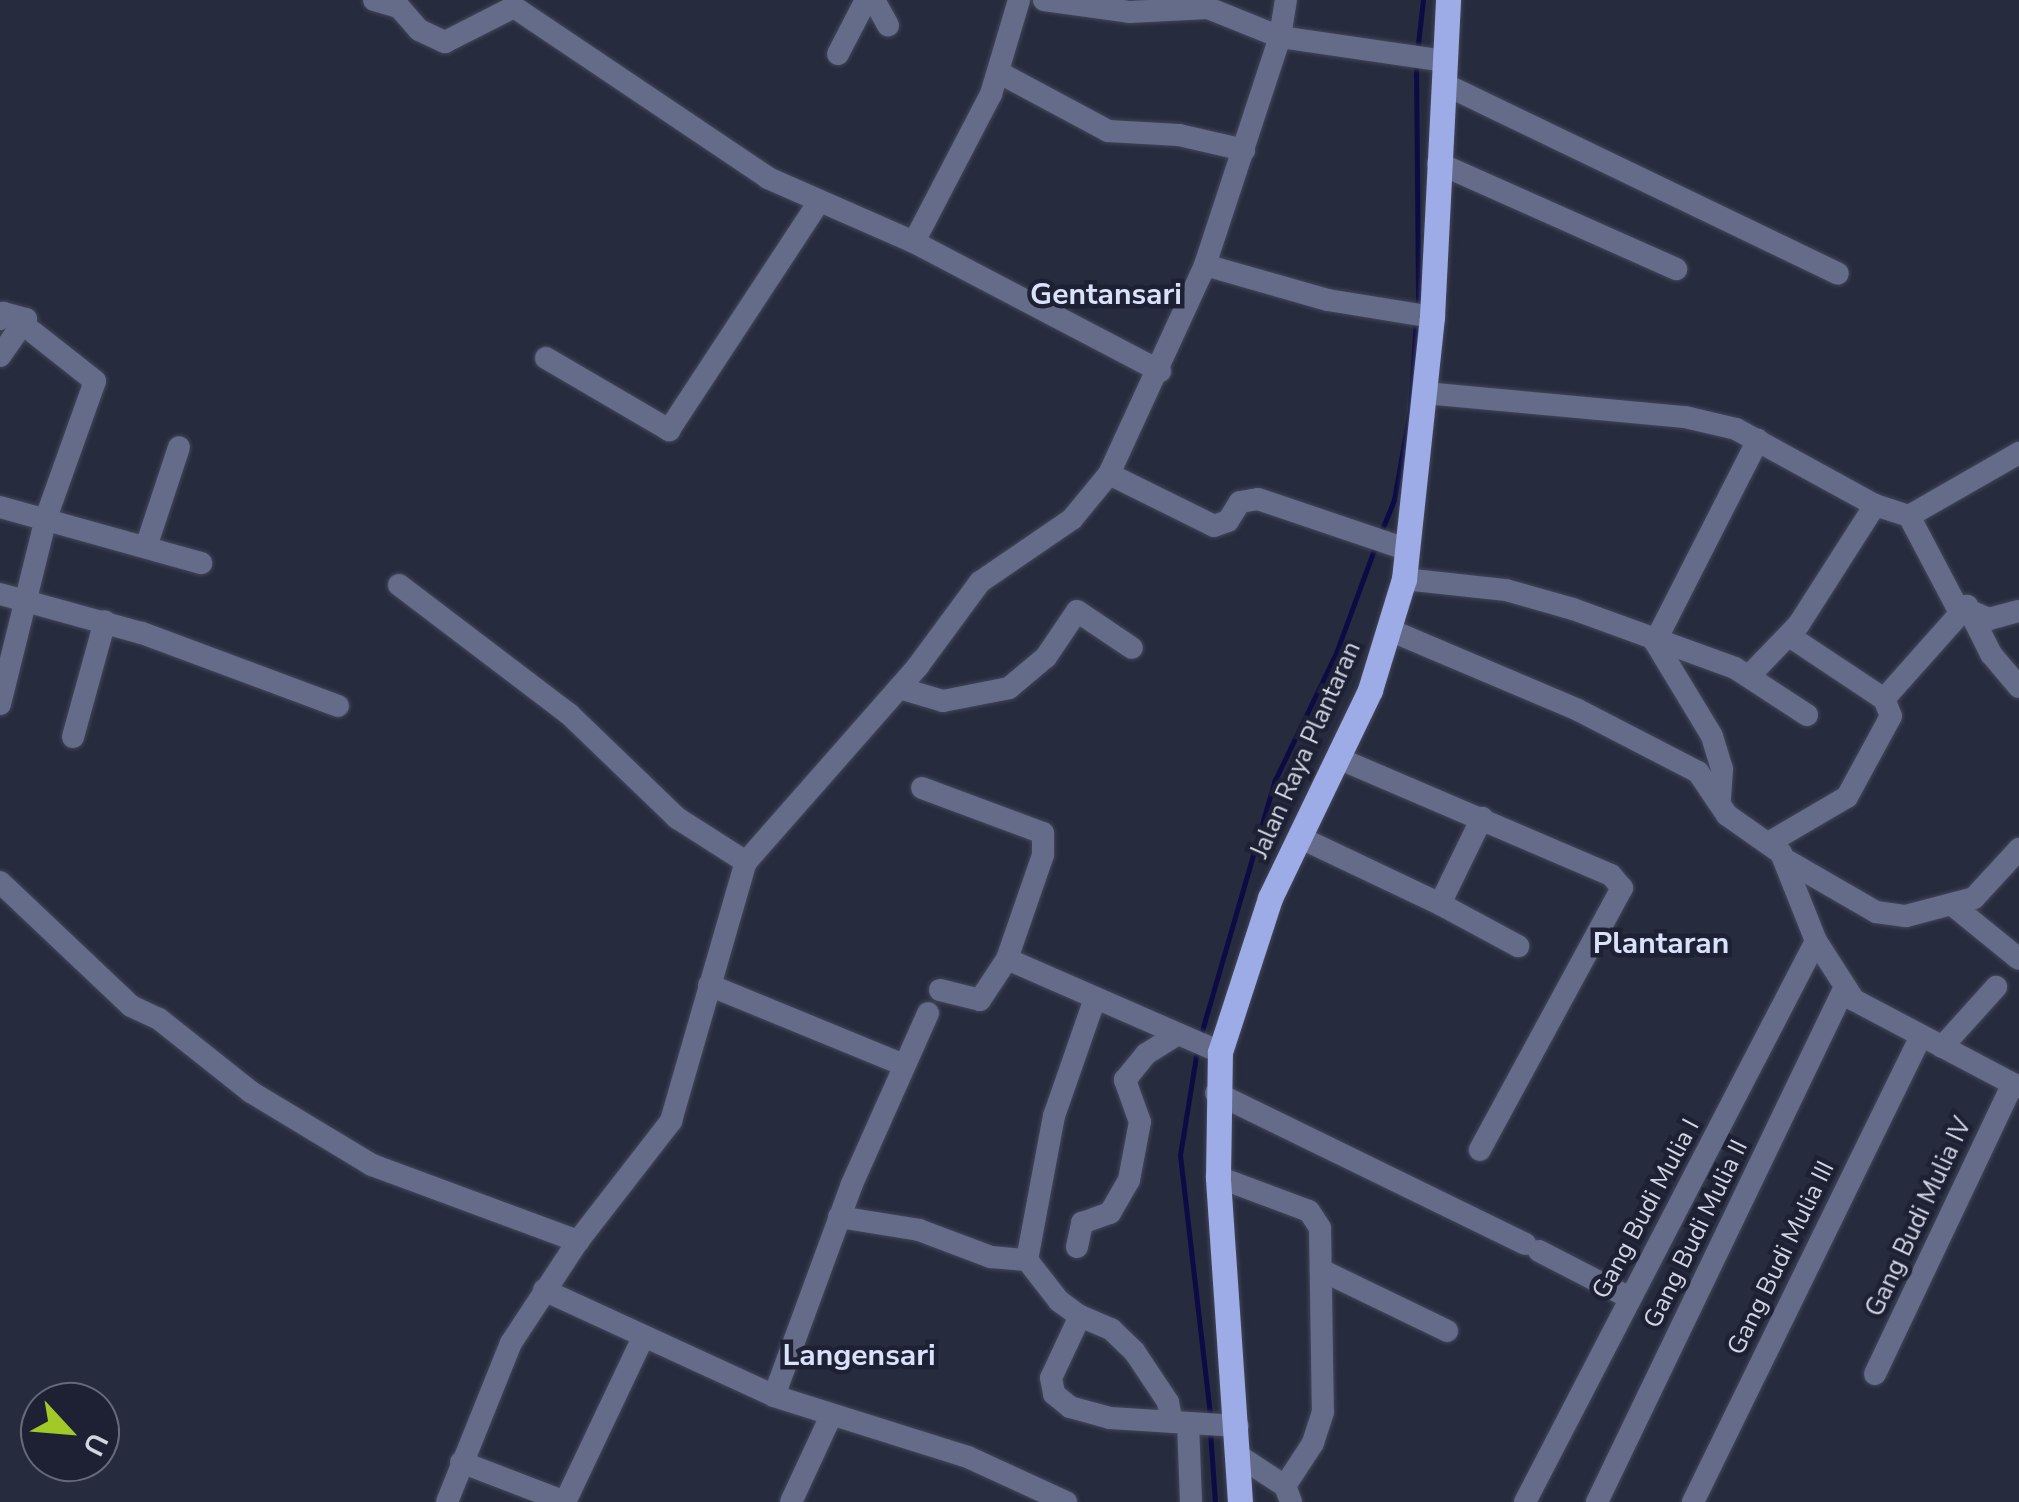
<!DOCTYPE html>
<html>
<head>
<meta charset="utf-8">
<style>
	body { margin:0 }
	#map { position:relative; width:2019px; height:1502px; overflow:hidden; background:#262b3e; font-family:"Nunito Sans",sans-serif }
	div>[style] { position:absolute }
	.stream>* { height:5px; margin:-2.5px; padding:0 2.5px; transform-origin:2.5px; border-radius:2.5px; background:#0c0b44 }
	.roads { filter:drop-shadow(0 0 2px #424658) drop-shadow(0 0 2px #424658) }
	.minor>* { height:22px; margin:-11px; padding:0 11px; transform-origin:11px; border-radius:11px; background:#656c89 }
	.major>* { height:25px; margin:-12.5px; padding:0 12.5px; transform-origin:12.5px; border-radius:12.5px; background:#9dace7 }
	span { translate:-50% -50%; white-space:nowrap; text-align:center; line-height:1.15; -webkit-text-stroke:9px #1d2133; paint-order:stroke }
	.street-label { font-size:25px; color:#d2d5e2 }
	.quarter-label { font-size:30px; color:#dae1fa; font-weight:700 }
	.north { position:absolute; left:20px; top:1382px; width:100px; height:100px; box-sizing:border-box; background:#1d2133; border:2px solid #656979; border-radius:50%; rotate:116deg; font-size:28px; font-weight:700; line-height:40px; text-align:center; color:#d2d5e2 }
	.north::after { content:''; display:block; margin:auto; width:35px; height:45px; background:#a2c928; clip-path:polygon(50% 0,100% 100%,50% 72%,0 100%) }
</style>
</head>
<body>
<div id="map">
	<div class="stream">
		<i style="left:1417px;top:52px;width:52px;rotate:-83.4deg"></i>
		<i style="left:1416px;top:63px;width:243px;rotate:89.5deg"></i>
		<i style="left:1381px;top:532px;width:35px;rotate:-68deg"></i>
		<i style="left:1394px;top:500px;width:92px;rotate:-80deg"></i>
		<i style="left:1410px;top:409px;width:87px;rotate:-86.1deg"></i>
		<i style="left:1201px;top:1034px;width:265px;rotate:-73.8deg"></i>
		<i style="left:1275px;top:780px;width:141px;rotate:-64.3deg"></i>
		<i style="left:1336px;top:653px;width:113px;rotate:-69.8deg"></i>
		<i style="left:1197px;top:1050px;width:106px;rotate:99.2deg"></i>
		<i style="left:1180px;top:1155px;width:262px;rotate:83.4deg"></i>
		<i style="left:1210px;top:1431px;width:71px;rotate:86deg"></i>
	</div>
	<div class="roads">
		<div class="minor">
			<i style="left:374px;top:0;width:26px;rotate:16deg"></i>
			<i style="left:399px;top:7px;width:30px;rotate:49deg"></i>
			<i style="left:419px;top:30px;width:29px;rotate:25deg"></i>
			<i style="left:445px;top:42px;width:77px;rotate:-26.9deg"></i>
			<i style="left:514px;top:7px;width:306px;rotate:33.9deg"></i>
			<i style="left:768px;top:178px;width:159px;rotate:23.7deg"></i>
			<i style="left:914px;top:242px;width:278px;rotate:27.7deg"></i>
			<i style="left:874px;top:0;width:29px;rotate:61deg"></i>
			<i style="left:1044px;top:0;width:86px;rotate:8deg"></i>
			<i style="left:1129px;top:12px;width:79px;rotate:-2.9deg"></i>
			<i style="left:1208px;top:8px;width:78px;rotate:21.9deg"></i>
			<i style="left:1280px;top:37px;width:167px;rotate:8.3deg"></i>
			<i style="left:838px;top:54px;width:61px;rotate:-62.6deg"></i>
			<i style="left:998px;top:72px;width:125px;rotate:28.2deg"></i>
			<i style="left:1108px;top:131px;width:71px;rotate:3.2deg"></i>
			<i style="left:1179px;top:135px;width:67px;rotate:13deg"></i>
			<i style="left:1444px;top:84px;width:437px;rotate:25.7deg"></i>
			<i style="left:1438px;top:163px;width:261px;rotate:24deg"></i>
			<i style="left:914px;top:242px;width:167px;rotate:-62.5deg"></i>
			<i style="left:991px;top:94px;width:98px;rotate:-73.4deg"></i>
			<i style="left:1205px;top:265px;width:128px;rotate:15.9deg"></i>
			<i style="left:1328px;top:300px;width:105px;rotate:9.3deg"></i>
			<i style="left:0;top:319px;width:7px;rotate:-63deg"></i>
			<i style="left:3px;top:313px;width:24px;rotate:15deg"></i>
			<i style="left:26px;top:319px;width:45px;rotate:125.1deg"></i>
			<i style="left:546px;top:358px;width:143px;rotate:30.3deg"></i>
			<i style="left:669px;top:430px;width:272px;rotate:-56.7deg"></i>
			<i style="left:1425px;top:393px;width:261px;rotate:5.3deg"></i>
			<i style="left:1685px;top:417px;width:52px;rotate:13.2deg"></i>
			<i style="left:1736px;top:429px;width:158px;rotate:28.7deg"></i>
			<i style="left:1875px;top:505px;width:36px;rotate:18deg"></i>
			<i style="left:1909px;top:516px;width:101px;rotate:62.2deg"></i>
			<i style="left:1956px;top:605px;width:36px;rotate:23deg"></i>
			<i style="left:1989px;top:619px;width:31px;rotate:-15deg"></i>
			<i style="left:1109px;top:474px;width:117px;rotate:26.3deg"></i>
			<i style="left:1214px;top:526px;width:15px;rotate:-20deg"></i>
			<i style="left:1228px;top:521px;width:22px;rotate:-58deg"></i>
			<i style="left:1240px;top:502px;width:18px;rotate:-9deg"></i>
			<i style="left:1258px;top:499px;width:156px;rotate:18.7deg"></i>
			<i style="left:0;top:507px;width:209px;rotate:15.6deg"></i>
			<i style="left:1909px;top:516px;width:127px;rotate:-29.8deg"></i>
			<i style="left:146px;top:547px;width:105px;rotate:-71.7deg"></i>
			<i style="left:1404px;top:579px;width:103px;rotate:6.2deg"></i>
			<i style="left:1506px;top:590px;width:70px;rotate:15.8deg"></i>
			<i style="left:1573px;top:609px;width:172px;rotate:20deg"></i>
			<i style="left:1735px;top:668px;width:86px;rotate:33.1deg"></i>
			<i style="left:399px;top:585px;width:213px;rotate:37.2deg"></i>
			<i style="left:569px;top:714px;width:150px;rotate:43.9deg"></i>
			<i style="left:677px;top:818px;width:82px;rotate:32.5deg"></i>
			<i style="left:0;top:594px;width:147px;rotate:15.4deg"></i>
			<i style="left:142px;top:633px;width:209px;rotate:20.4deg"></i>
			<i style="left:1392px;top:631px;width:202px;rotate:23deg"></i>
			<i style="left:1578px;top:710px;width:135px;rotate:27.3deg"></i>
			<i style="left:1698px;top:772px;width:52px;rotate:56deg"></i>
			<i style="left:1727px;top:815px;width:66px;rotate:35.1deg"></i>
			<i style="left:1781px;top:853px;width:95px;rotate:68.3deg"></i>
			<i style="left:1816px;top:941px;width:70px;rotate:57.2deg"></i>
			<i style="left:1854px;top:1000px;width:187px;rotate:27.8deg"></i>
			<i style="left:1750px;top:675px;width:71px;rotate:-46.1deg"></i>
			<i style="left:1799px;top:624px;width:141px;rotate:-57.4deg"></i>
			<i style="left:899px;top:688px;width:46px;rotate:16.5deg"></i>
			<i style="left:943px;top:701px;width:67px;rotate:-11.1deg"></i>
			<i style="left:1009px;top:688px;width:48px;rotate:-40deg"></i>
			<i style="left:1046px;top:657px;width:55px;rotate:-56deg"></i>
			<i style="left:1077px;top:611px;width:66px;rotate:33.9deg"></i>
			<i style="left:1884px;top:699px;width:125px;rotate:-48.3deg"></i>
			<i style="left:1967px;top:606px;width:54px;rotate:63.4deg"></i>
			<i style="left:1991px;top:654px;width:43px;rotate:49.7deg"></i>
			<i style="left:0;top:704px;width:192px;rotate:-76.1deg"></i>
			<i style="left:46px;top:518px;width:145px;rotate:-70.3deg"></i>
			<i style="left:95px;top:381px;width:79px;rotate:-141.7deg"></i>
			<i style="left:73px;top:737px;width:120px;rotate:-74.6deg"></i>
			<i style="left:1340px;top:759px;width:295px;rotate:23.2deg"></i>
			<i style="left:1611px;top:875px;width:17px;rotate:50deg"></i>
			<i style="left:1622px;top:888px;width:298px;rotate:118.5deg"></i>
			<i style="left:922px;top:788px;width:129px;rotate:20.4deg"></i>
			<i style="left:1043px;top:833px;width:22px;rotate:90deg"></i>
			<i style="left:1043px;top:855px;width:110px;rotate:109.1deg"></i>
			<i style="left:1720px;top:798px;width:29px;rotate:-86deg"></i>
			<i style="left:1722px;top:769px;width:34px;rotate:-107deg"></i>
			<i style="left:1712px;top:736px;width:110px;rotate:-121.2deg"></i>
			<i style="left:1655px;top:642px;width:227px;rotate:-63deg"></i>
			<i style="left:1301px;top:838px;width:154px;rotate:25.4deg"></i>
			<i style="left:1440px;top:904px;width:96px;rotate:-64deg"></i>
			<i style="left:1770px;top:842px;width:89px;rotate:-30.3deg"></i>
			<i style="left:1847px;top:797px;width:92px;rotate:-61.5deg"></i>
			<i style="left:1891px;top:716px;width:18px;rotate:-112deg"></i>
			<i style="left:1884px;top:699px;width:114px;rotate:-146.4deg"></i>
			<i style="left:1786px;top:860px;width:104px;rotate:30deg"></i>
			<i style="left:1876px;top:912px;width:30px;rotate:8deg"></i>
			<i style="left:1906px;top:916px;width:70px;rotate:-14.8deg"></i>
			<i style="left:1974px;top:898px;width:67px;rotate:-47.4deg"></i>
			<i style="left:0;top:882px;width:180px;rotate:43.4deg"></i>
			<i style="left:131px;top:1006px;width:31px;rotate:25deg"></i>
			<i style="left:159px;top:1019px;width:117px;rotate:38.4deg"></i>
			<i style="left:251px;top:1092px;width:141px;rotate:31.1deg"></i>
			<i style="left:372px;top:1165px;width:220px;rotate:20.3deg"></i>
			<i style="left:1440px;top:904px;width:89px;rotate:28.3deg"></i>
			<i style="left:1955px;top:907px;width:82px;rotate:39.1deg"></i>
			<i style="left:709px;top:985px;width:211px;rotate:22.3deg"></i>
			<i style="left:940px;top:990px;width:41px;rotate:14deg"></i>
			<i style="left:980px;top:1000px;width:49px;rotate:-56.6deg"></i>
			<i style="left:1007px;top:959px;width:232px;rotate:23.6deg"></i>
			<i style="left:1942px;top:1047px;width:81px;rotate:-48deg"></i>
			<i style="left:1216px;top:1093px;width:344px;rotate:26deg"></i>
			<i style="left:1218px;top:1177px;width:97px;rotate:20.5deg"></i>
			<i style="left:1309px;top:1211px;width:20px;rotate:57deg"></i>
			<i style="left:1320px;top:1228px;width:184px;rotate:89.1deg"></i>
			<i style="left:1323px;top:1412px;width:33px;rotate:108deg"></i>
			<i style="left:1313px;top:1443px;width:51px;rotate:123.1deg"></i>
			<i style="left:839px;top:1217px;width:81px;rotate:9.2deg"></i>
			<i style="left:919px;top:1230px;width:77px;rotate:20.6deg"></i>
			<i style="left:991px;top:1257px;width:36px;rotate:5deg"></i>
			<i style="left:1027px;top:1260px;width:52px;rotate:52deg"></i>
			<i style="left:1059px;top:1301px;width:26px;rotate:36deg"></i>
			<i style="left:1080px;top:1316px;width:68px;rotate:115.1deg"></i>
			<i style="left:1051px;top:1378px;width:16px;rotate:79deg"></i>
			<i style="left:1054px;top:1394px;width:21px;rotate:39deg"></i>
			<i style="left:1070px;top:1407px;width:41px;rotate:15.4deg"></i>
			<i style="left:1110px;top:1418px;width:128px;rotate:3.6deg"></i>
			<i style="left:1077px;top:1247px;width:25px;rotate:-78deg"></i>
			<i style="left:1082px;top:1223px;width:30px;rotate:-20deg"></i>
			<i style="left:1110px;top:1213px;width:38px;rotate:-60deg"></i>
			<i style="left:1129px;top:1180px;width:59px;rotate:-79.3deg"></i>
			<i style="left:1140px;top:1122px;width:45px;rotate:-109.7deg"></i>
			<i style="left:1125px;top:1080px;width:33px;rotate:-51deg"></i>
			<i style="left:1146px;top:1054px;width:34px;rotate:-32deg"></i>
			<i style="left:1539px;top:1251px;width:102px;rotate:27.3deg"></i>
			<i style="left:1027px;top:1260px;width:147px;rotate:-79.4deg"></i>
			<i style="left:1054px;top:1116px;width:122px;rotate:-70.8deg"></i>
			<i style="left:1321px;top:1270px;width:140px;rotate:25.8deg"></i>
			<i style="left:544px;top:1290px;width:253px;rotate:24.7deg"></i>
			<i style="left:774px;top:1396px;width:203px;rotate:17.5deg"></i>
			<i style="left:968px;top:1457px;width:108px;rotate:24.7deg"></i>
			<i style="left:1080px;top:1316px;width:34px;rotate:23deg"></i>
			<i style="left:1111px;top:1329px;width:32px;rotate:44deg"></i>
			<i style="left:1134px;top:1351px;width:61px;rotate:56.3deg"></i>
			<i style="left:1168px;top:1402px;width:20px;rotate:79deg"></i>
			<i style="left:1875px;top:1374px;width:321px;rotate:-64.6deg"></i>
			<i style="left:774px;top:1396px;width:226px;rotate:-69.8deg"></i>
			<i style="left:852px;top:1184px;width:187px;rotate:-66deg"></i>
			<i style="left:1188px;top:1423px;width:79px;rotate:87.8deg"></i>
			<i style="left:1242px;top:1458px;width:51px;rotate:33.1deg"></i>
			<i style="left:1285px;top:1486px;width:17px;rotate:69deg"></i>
			<i style="left:461px;top:1462px;width:111px;rotate:21deg"></i>
			<i style="left:447px;top:1502px;width:171px;rotate:-68.1deg"></i>
			<i style="left:511px;top:1343px;width:122px;rotate:-56.7deg"></i>
			<i style="left:578px;top:1241px;width:152px;rotate:-52.2deg"></i>
			<i style="left:671px;top:1121px;width:270px;rotate:-73.9deg"></i>
			<i style="left:746px;top:862px;width:261px;rotate:-48.7deg"></i>
			<i style="left:918px;top:666px;width:104px;rotate:-53.6deg"></i>
			<i style="left:980px;top:582px;width:112px;rotate:-34.4deg"></i>
			<i style="left:1072px;top:519px;width:58px;rotate:-50.6deg"></i>
			<i style="left:1109px;top:474px;width:230px;rotate:-65.3deg"></i>
			<i style="left:1205px;top:265px;width:240px;rotate:-71.8deg"></i>
			<i style="left:1280px;top:37px;width:37px;rotate:-81deg"></i>
			<i style="left:565px;top:1502px;width:182px;rotate:-64.6deg"></i>
			<i style="left:791px;top:1502px;width:93px;rotate:-65.1deg"></i>
			<i style="left:1525px;top:1502px;width:632px;rotate:-62.58deg"></i>
			<i style="left:1597px;top:1502px;width:569px;rotate:-64.29deg"></i>
			<i style="left:1693px;top:1502px;width:517px;rotate:-63.93deg"></i>
		</div>
		<div class="major">
			<i style="left:1240px;top:1502px;width:326px;rotate:-93.9deg"></i>
			<i style="left:1218px;top:1177px;width:125px;rotate:-89.1deg"></i>
			<i style="left:1220px;top:1052px;width:162px;rotate:-72deg"></i>
			<i style="left:1270px;top:898px;width:231px;rotate:-64.3deg"></i>
			<i style="left:1370px;top:690px;width:116px;rotate:-73deg"></i>
			<i style="left:1404px;top:579px;width:263px;rotate:-83.9deg"></i>
			<i style="left:1432px;top:317px;width:317px;rotate:-87.1deg"></i>
		</div>
	</div>
	<div class="street-label">
		<span style="left:1306px;top:750px;rotate:-66deg">Jalan Raya Plantaran</span>
		<span style="left:1646px;top:1209px;rotate:-62deg">Gang Budi Mulia I</span>
		<span style="left:1919px;top:1217px;rotate:-65deg">Gang Budi Mulia IV</span>
		<span style="left:1696px;top:1234px;rotate:-64deg">Gang Budi Mulia II</span>
		<span style="left:1781px;top:1258px;rotate:-64deg">Gang Budi Mulia III</span>
	</div>
	<div class="quarter-label">
		<span style="left:1106px;top:295px">Gentansari</span>
		<span style="left:1661px;top:944px">Plantaran</span>
		<span style="left:859px;top:1356px">Langensari</span>
	</div>
	<div class="north">U</div>
</div>
</body>
</html>
